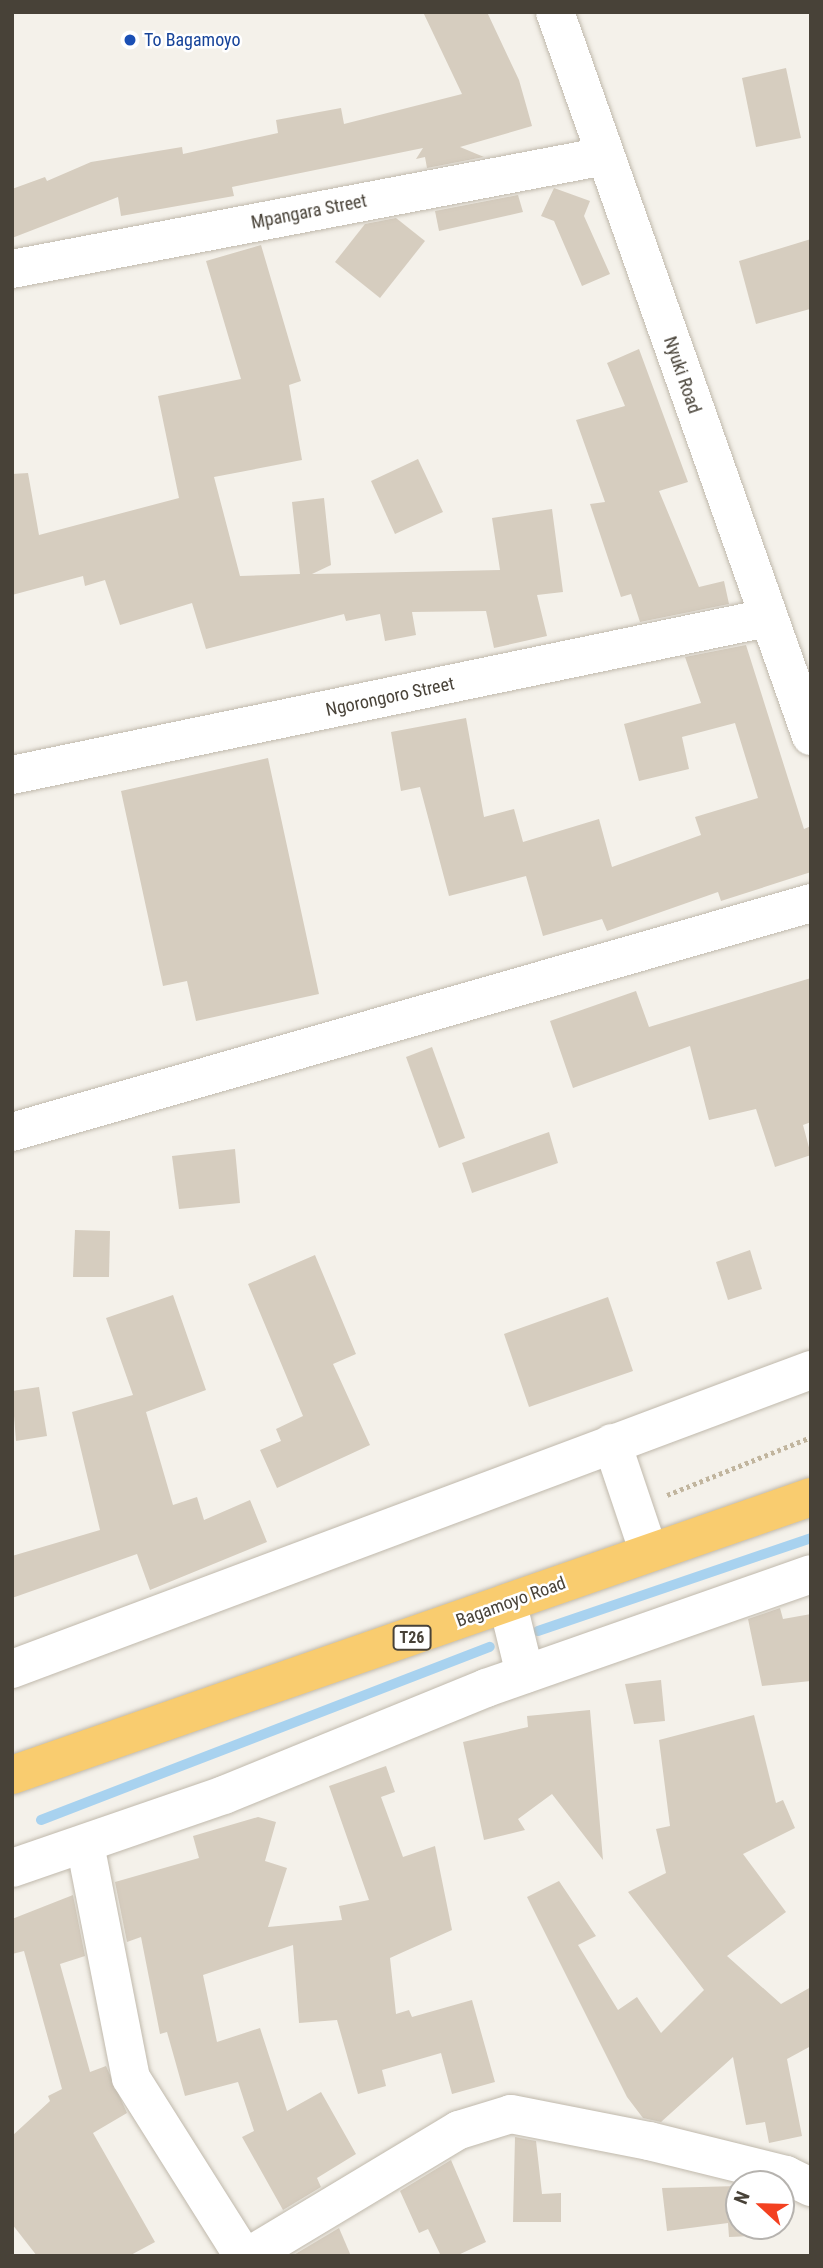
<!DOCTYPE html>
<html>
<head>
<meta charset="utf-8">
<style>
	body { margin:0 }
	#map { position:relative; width:823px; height:2268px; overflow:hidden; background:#f4f1ea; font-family:"Roboto Condensed",sans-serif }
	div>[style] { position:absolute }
	.stream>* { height:10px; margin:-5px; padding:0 5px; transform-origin:5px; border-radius:5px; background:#a8d2ef }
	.building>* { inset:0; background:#d6cdbf }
	.path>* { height:4.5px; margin-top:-2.25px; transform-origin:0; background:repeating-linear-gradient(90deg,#c1b59e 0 3.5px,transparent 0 7px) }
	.roads { filter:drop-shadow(0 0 2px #c0b9ac) drop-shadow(0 0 2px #c0b9ac) }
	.street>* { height:38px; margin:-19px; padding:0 19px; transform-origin:19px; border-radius:19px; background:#fff }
	.highway>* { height:38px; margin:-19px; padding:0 19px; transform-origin:19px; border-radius:19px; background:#f9cc6f }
	.dots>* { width:19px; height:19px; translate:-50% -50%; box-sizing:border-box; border:4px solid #fff; border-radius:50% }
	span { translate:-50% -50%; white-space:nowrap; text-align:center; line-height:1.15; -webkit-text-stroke:5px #fff; paint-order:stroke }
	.shield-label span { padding:2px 5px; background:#fff; border:2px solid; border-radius:5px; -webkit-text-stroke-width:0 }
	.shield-label { font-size:16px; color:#484238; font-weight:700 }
	.transit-label { font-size:18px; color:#164399 }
	.left { translate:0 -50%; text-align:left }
	.street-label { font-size:18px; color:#484238 }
	.frame { position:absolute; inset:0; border:14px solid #484238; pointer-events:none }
	.north { position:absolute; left:725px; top:2170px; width:70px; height:70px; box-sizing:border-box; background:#fff; border:2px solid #b6b3af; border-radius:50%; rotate:292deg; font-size:19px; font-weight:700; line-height:28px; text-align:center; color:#484238 }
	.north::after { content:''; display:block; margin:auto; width:24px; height:32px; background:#f34121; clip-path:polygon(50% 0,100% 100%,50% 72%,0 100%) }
</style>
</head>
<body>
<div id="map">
	<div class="stream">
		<i style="left:538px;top:1631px;width:288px;rotate:-18.8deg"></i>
		<i style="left:41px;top:1820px;width:481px;rotate:-21.1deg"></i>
	</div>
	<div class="building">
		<i style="clip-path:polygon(423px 12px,487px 12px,519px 80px,532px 126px,460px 147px,484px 157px,427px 168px,425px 157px,416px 159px,423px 148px,232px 187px,234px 196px,121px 216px,118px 197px,12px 238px,12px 189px,45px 177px,47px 181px,91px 162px,182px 147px,183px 154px,278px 133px,276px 120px,341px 108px,344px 124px,462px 94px)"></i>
		<i style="clip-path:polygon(786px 68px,801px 138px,756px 147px,742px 78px)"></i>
		<i style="clip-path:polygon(554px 188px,590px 201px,584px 216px,610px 274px,582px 286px,554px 221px,541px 216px)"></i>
		<i style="clip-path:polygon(518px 195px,523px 212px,439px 231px,435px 211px)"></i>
		<i style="clip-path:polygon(396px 218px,425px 241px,380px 298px,335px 262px,365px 224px)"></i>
		<i style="clip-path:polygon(811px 239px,810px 309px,756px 324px,739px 261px)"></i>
		<i style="clip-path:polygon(261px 245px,301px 381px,289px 385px,302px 460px,214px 477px,240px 576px,300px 574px,292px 502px,324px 498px,331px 565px,312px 574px,500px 570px,492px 518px,552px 509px,563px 592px,537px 595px,547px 636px,494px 648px,486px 611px,412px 612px,416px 635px,385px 641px,380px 614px,346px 621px,344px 614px,206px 649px,192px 603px,120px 625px,105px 580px,85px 586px,83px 576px,12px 595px,12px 474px,28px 473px,39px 535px,179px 498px,158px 396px,241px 379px,206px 261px)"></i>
		<i style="clip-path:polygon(639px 349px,688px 482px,659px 491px,699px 587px,724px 581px,729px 604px,640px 622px,631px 594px,621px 597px,590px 504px,605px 502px,576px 420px,625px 406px,607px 363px)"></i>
		<i style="clip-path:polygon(418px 459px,443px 512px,395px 534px,371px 481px)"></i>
		<i style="clip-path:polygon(746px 645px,804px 829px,811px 826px,811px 872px,721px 901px,718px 892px,607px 931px,602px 919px,543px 936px,526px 876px,449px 896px,420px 787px,401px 791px,391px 732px,466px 718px,484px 817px,514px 809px,523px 842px,599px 819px,612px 867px,701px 835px,695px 817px,758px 798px,735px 723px,682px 737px,689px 769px,639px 781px,624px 724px,701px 703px,685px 657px)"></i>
		<i style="clip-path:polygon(268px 758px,319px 994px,196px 1021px,187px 981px,163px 986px,121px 791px)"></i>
		<i style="clip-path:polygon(811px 978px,811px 1122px,803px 1125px,811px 1155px,775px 1167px,756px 1109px,709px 1120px,690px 1046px,573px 1088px,550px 1021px,636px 991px,649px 1027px)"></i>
		<i style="clip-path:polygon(432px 1047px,465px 1138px,439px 1148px,406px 1057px)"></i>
		<i style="clip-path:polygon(549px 1132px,558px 1163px,472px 1193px,462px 1163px)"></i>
		<i style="clip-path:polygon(235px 1149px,240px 1203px,179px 1209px,172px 1156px)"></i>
		<i style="clip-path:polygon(75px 1230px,110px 1231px,109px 1277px,73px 1277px)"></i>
		<i style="clip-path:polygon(750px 1250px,762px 1289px,728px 1300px,716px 1262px)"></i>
		<i style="clip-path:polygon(315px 1255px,356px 1354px,333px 1364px,370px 1445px,277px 1488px,260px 1450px,281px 1441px,276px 1429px,303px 1416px,248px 1284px)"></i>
		<i style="clip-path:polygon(173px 1295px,206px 1390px,146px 1412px,173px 1505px,197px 1497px,204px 1520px,250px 1500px,267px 1542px,150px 1590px,137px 1554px,12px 1598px,12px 1556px,100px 1530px,72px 1412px,133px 1395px,106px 1318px)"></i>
		<i style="clip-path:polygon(608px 1297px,633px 1371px,529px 1407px,504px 1334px)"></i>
		<i style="clip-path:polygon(39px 1387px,47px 1436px,16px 1441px,12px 1391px)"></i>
		<i style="clip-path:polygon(780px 1608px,783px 1619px,811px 1614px,811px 1681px,762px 1686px,748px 1619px)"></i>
		<i style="clip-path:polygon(661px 1680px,665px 1721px,634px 1724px,625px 1684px)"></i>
		<i style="clip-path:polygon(590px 1710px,603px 1860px,552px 1794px,518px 1819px,525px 1830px,484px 1840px,463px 1742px,528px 1727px,527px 1716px)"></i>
		<i style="clip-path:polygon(754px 1715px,776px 1803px,783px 1800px,795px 1828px,743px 1854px,786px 1912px,727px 1956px,781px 2004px,811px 1987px,811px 2046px,787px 2059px,802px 2136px,769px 2143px,765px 2122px,746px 2125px,733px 2057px,661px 2122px,643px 2118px,627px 2097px,527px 1897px,559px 1881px,596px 1936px,578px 1945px,618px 2010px,637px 1997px,661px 2033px,704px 1990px,628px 1892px,666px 1873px,656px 1829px,670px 1826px,659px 1740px)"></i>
		<i style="clip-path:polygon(386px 1766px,395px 1792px,381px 1797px,403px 1857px,435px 1846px,452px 1930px,390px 1958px,396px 2014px,409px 2010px,412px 2017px,472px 2000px,495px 2082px,452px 2094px,441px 2053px,382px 2070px,386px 2086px,358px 2094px,337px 2020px,299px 2023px,293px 1945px,203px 1975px,217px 2042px,260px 2028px,287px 2111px,321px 2092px,356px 2154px,317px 2178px,321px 2187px,283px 2210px,242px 2137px,254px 2131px,238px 2082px,185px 2096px,167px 2032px,160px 2034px,141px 1937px,127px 1942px,115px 1882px,199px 1858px,193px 1836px,258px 1817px,276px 1822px,265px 1861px,287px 1868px,268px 1927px,342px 1920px,339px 1906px,369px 1900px,329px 1786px)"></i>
		<i style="clip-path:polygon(73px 1895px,85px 1956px,60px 1964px,90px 2072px,106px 2066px,127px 2113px,93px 2133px,155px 2242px,129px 2256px,37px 2256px,12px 2224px,12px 2136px,50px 2101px,48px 2096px,62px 2089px,24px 1951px,12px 1954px,12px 1919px)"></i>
		<i style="clip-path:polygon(515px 2137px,536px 2141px,542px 2194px,561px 2193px,561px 2222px,513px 2222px)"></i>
		<i style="clip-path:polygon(451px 2160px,486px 2242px,456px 2256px,441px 2256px,428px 2229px,419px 2233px,400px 2191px)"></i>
		<i style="clip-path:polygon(739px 2186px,739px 2226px,774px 2226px,774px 2235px,729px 2237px,728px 2223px,667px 2231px,662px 2188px)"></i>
		<i style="clip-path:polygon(339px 2228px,351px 2256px,292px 2256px)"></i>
	</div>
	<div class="path">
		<i style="left:667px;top:1495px;width:155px;rotate:-21.9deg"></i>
	</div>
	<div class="roads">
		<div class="street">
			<i style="left:555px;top:12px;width:768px;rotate:70.53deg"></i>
			<i style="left:12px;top:269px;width:604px;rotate:-10.79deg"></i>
			<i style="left:12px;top:775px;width:771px;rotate:-11.75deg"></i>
			<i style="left:12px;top:1132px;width:831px;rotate:-15.99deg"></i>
			<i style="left:612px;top:1443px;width:113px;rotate:71.4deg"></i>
			<i style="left:508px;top:1605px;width:71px;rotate:76.2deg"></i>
			<i style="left:12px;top:1669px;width:853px;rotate:-20.52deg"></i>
			<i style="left:85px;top:1844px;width:238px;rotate:78.9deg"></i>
			<i style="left:131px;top:2078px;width:210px;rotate:57.8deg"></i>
			<i style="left:12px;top:1868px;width:224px;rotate:-19deg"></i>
			<i style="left:224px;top:1795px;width:283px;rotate:-22.2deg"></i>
			<i style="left:486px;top:1688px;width:344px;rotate:-19.3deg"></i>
			<i style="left:249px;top:2256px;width:245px;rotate:-31deg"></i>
			<i style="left:459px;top:2130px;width:54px;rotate:-17.1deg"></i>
			<i style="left:511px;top:2114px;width:141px;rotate:11.1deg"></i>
			<i style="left:649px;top:2141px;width:141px;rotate:13.9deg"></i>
			<i style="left:786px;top:2175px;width:28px;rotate:26deg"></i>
		</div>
		<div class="highway">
			<i style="left:12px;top:1775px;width:846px;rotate:-19.18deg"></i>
		</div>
	</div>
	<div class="dots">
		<i style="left:130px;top:40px;background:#1a4fb4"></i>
	</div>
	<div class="shield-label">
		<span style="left:412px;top:1638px">T26</span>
	</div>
	<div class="transit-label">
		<span class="left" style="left:144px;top:40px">To Bagamoyo</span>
	</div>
	<div class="street-label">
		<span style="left:309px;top:212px;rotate:-11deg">Mpangara Street</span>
		<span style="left:682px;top:375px;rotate:71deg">Nyuki Road</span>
		<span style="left:390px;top:697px;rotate:-12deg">Ngorongoro Street</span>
		<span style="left:511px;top:1602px;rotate:-20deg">Bagamoyo Road</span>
	</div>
	<div class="frame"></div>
	<div class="north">N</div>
</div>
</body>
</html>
